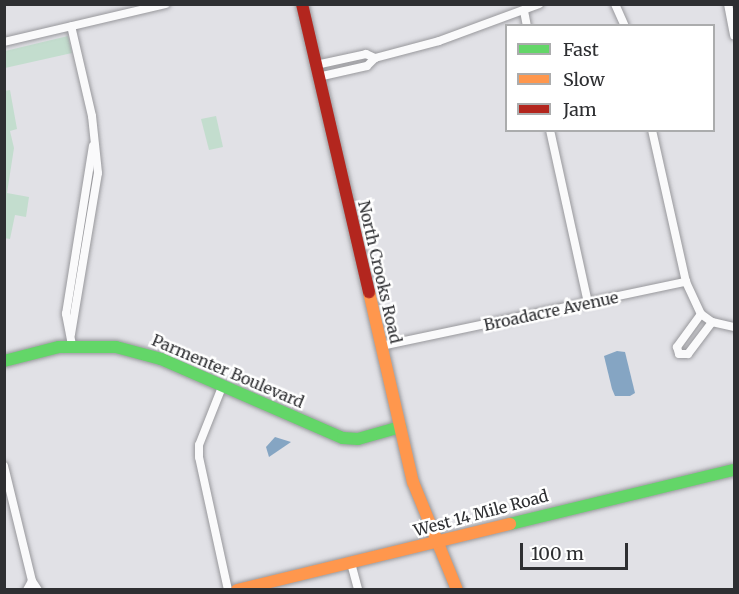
<!DOCTYPE html>
<html>
<head>
<meta charset="utf-8">
<style>
	body { margin:0 }
	#map { position:relative; width:739px; height:594px; overflow:hidden; background:#e1e1e6; font-family:Merriweather,serif }
	div>[style] { position:absolute }
	.green>* { inset:0; background:#c3ddce }
	.water>* { inset:0; background:#85a5c3 }
	.roads { filter:drop-shadow(0 0 2px #98989c) drop-shadow(0 0 2px #98989c) }
	.street>* { height:8px; margin:-4px; padding:0 4px; transform-origin:4px; border-radius:4px; background:#fafafb }
	.fast>* { height:12px; margin:-6px; padding:0 6px; transform-origin:6px; border-radius:6px; background:#63d668 }
	.slow>* { height:12px; margin:-6px; padding:0 6px; transform-origin:6px; border-radius:6px; background:#ff974d }
	.jam>* { height:12px; margin:-6px; padding:0 6px; transform-origin:6px; border-radius:6px; background:#b3261e }
	span { translate:-50% -50%; white-space:nowrap; text-align:center; line-height:1.15; -webkit-text-stroke:5px #fff; paint-order:stroke }
	.street-label { font-size:16px; color:#2e2f32 }
	.frame { position:absolute; inset:0; border:6px solid #2e2f32; pointer-events:none }
	.legend { position:absolute; left:505px; top:24px; width:210px; height:108px; box-sizing:border-box; background:#fff; border:2px solid #abacad; margin:0; padding:8px 10px; list-style:none; font-size:18px; color:#2e2f32 }
	.legend li { display:flex; align-items:center; gap:12px; height:30px }
	.legend b { width:30px; border:2px solid #abacad }
	.scale { position:absolute; left:520px; top:543px; width:108px; height:27px; box-sizing:border-box; border:3px solid #2e2f32; border-top:0; padding-left:8px; font-size:18px; line-height:21px; white-space:nowrap; color:#2e2f32; -webkit-text-stroke:4px #fff; paint-order:stroke }
</style>
</head>
<body>
<div id="map">
	<div class="green">
		<i style="clip-path:polygon(68px 36px,72px 53px,5px 68px,5px 51px)"></i>
		<i style="clip-path:polygon(10px 90px,17px 129px,10px 131px,14px 148px,7px 193px,29px 197px,26px 217px,15px 215px,10px 239px,4px 238px,4px 91px)"></i>
		<i style="clip-path:polygon(216px 116px,223px 147px,209px 150px,201px 119px)"></i>
	</div>
	<div class="water">
		<i style="clip-path:polygon(617px 351px,625px 352px,635px 393px,630px 396px,615px 396px,612px 389px,604px 356px)"></i>
		<i style="clip-path:polygon(275px 437px,291px 442px,269px 457px,266px 447px)"></i>
	</div>
	<div class="roads">
		<div class="street">
			<i style="left:615px;top:4px;width:24px;rotate:66deg"></i>
			<i style="left:728px;top:4px;width:32px;rotate:79deg"></i>
			<i style="left:524px;top:11px;width:15px;rotate:79deg"></i>
			<i style="left:4px;top:42px;width:166px;rotate:-13.2deg"></i>
			<i style="left:316px;top:65px;width:51px;rotate:-12.4deg"></i>
			<i style="left:366px;top:54px;width:10px;rotate:24deg"></i>
			<i style="left:318px;top:77px;width:50px;rotate:-12.7deg"></i>
			<i style="left:367px;top:66px;width:11px;rotate:-45deg"></i>
			<i style="left:375px;top:58px;width:66px;rotate:-14.9deg"></i>
			<i style="left:439px;top:41px;width:107px;rotate:-20.3deg"></i>
			<i style="left:550px;top:130px;width:177px;rotate:77.6deg"></i>
			<i style="left:652px;top:130px;width:156px;rotate:77.4deg"></i>
			<i style="left:701px;top:314px;width:41px;rotate:126deg"></i>
			<i style="left:677px;top:347px;width:7px;rotate:74deg"></i>
			<i style="left:679px;top:354px;width:9px"></i>
			<i style="left:688px;top:354px;width:40px;rotate:-53deg"></i>
			<i style="left:71px;top:334px;width:163px;rotate:-80.5deg"></i>
			<i style="left:98px;top:173px;width:57px;rotate:-96deg"></i>
			<i style="left:92px;top:116px;width:92px;rotate:-103.1deg"></i>
			<i style="left:72px;top:345px;width:32px;rotate:-101deg"></i>
			<i style="left:66px;top:314px;width:170px;rotate:-80.9deg"></i>
			<i style="left:381px;top:346px;width:312px;rotate:-11.9deg"></i>
			<i style="left:686px;top:282px;width:35px;rotate:65deg"></i>
			<i style="left:701px;top:314px;width:14px;rotate:36deg"></i>
			<i style="left:712px;top:322px;width:23px;rotate:13deg"></i>
			<i style="left:222px;top:387px;width:62px;rotate:111.6deg"></i>
			<i style="left:199px;top:445px;width:12px;rotate:90deg"></i>
			<i style="left:199px;top:457px;width:136px;rotate:77.7deg"></i>
			<i style="left:4px;top:466px;width:118px;rotate:76.3deg"></i>
			<i style="left:32px;top:581px;width:11px;rotate:56deg"></i>
			<i style="left:351px;top:563px;width:28px;rotate:75deg"></i>
			<i style="left:27px;top:590px;width:10px;rotate:-61deg"></i>
		</div>
		<div class="fast">
			<i style="left:4px;top:361px;width:57px;rotate:-14.3deg"></i>
			<i style="left:59px;top:347px;width:57px"></i>
			<i style="left:116px;top:347px;width:47px;rotate:14.9deg"></i>
			<i style="left:161px;top:359px;width:198px;rotate:23.5deg"></i>
			<i style="left:343px;top:438px;width:15px;rotate:4deg"></i>
			<i style="left:358px;top:439px;width:44px;rotate:-15.9deg"></i>
			<i style="left:510px;top:524px;width:230px;rotate:-13.6deg"></i>
		</div>
		<div class="slow">
			<i style="left:369px;top:292px;width:195px;rotate:77deg"></i>
			<i style="left:413px;top:482px;width:117px;rotate:67.8deg"></i>
			<i style="left:237px;top:590px;width:281px;rotate:-13.6deg"></i>
		</div>
		<div class="jam">
			<i style="left:302px;top:4px;width:296px;rotate:76.9deg"></i>
		</div>
	</div>
	<div class="street-label">
		<span style="left:380px;top:272px;rotate:77deg">North Crooks Road</span>
		<span style="left:551px;top:311px;rotate:-12deg">Broadacre Avenue</span>
		<span style="left:228px;top:371px;rotate:23deg">Parmenter Boulevard</span>
		<span style="left:481px;top:513px;rotate:-15deg">West 14 Mile Road</span>
	</div>
	<div class="frame"></div>
	<ul class="legend">
	<li><b style="height:8px;background:#63d668"></b>Fast</li>
	<li><b style="height:8px;background:#ff974d"></b>Slow</li>
	<li><b style="height:8px;background:#b3261e"></b>Jam</li>
	</ul>
	<div class="scale">100 m</div>
</div>
</body>
</html>
